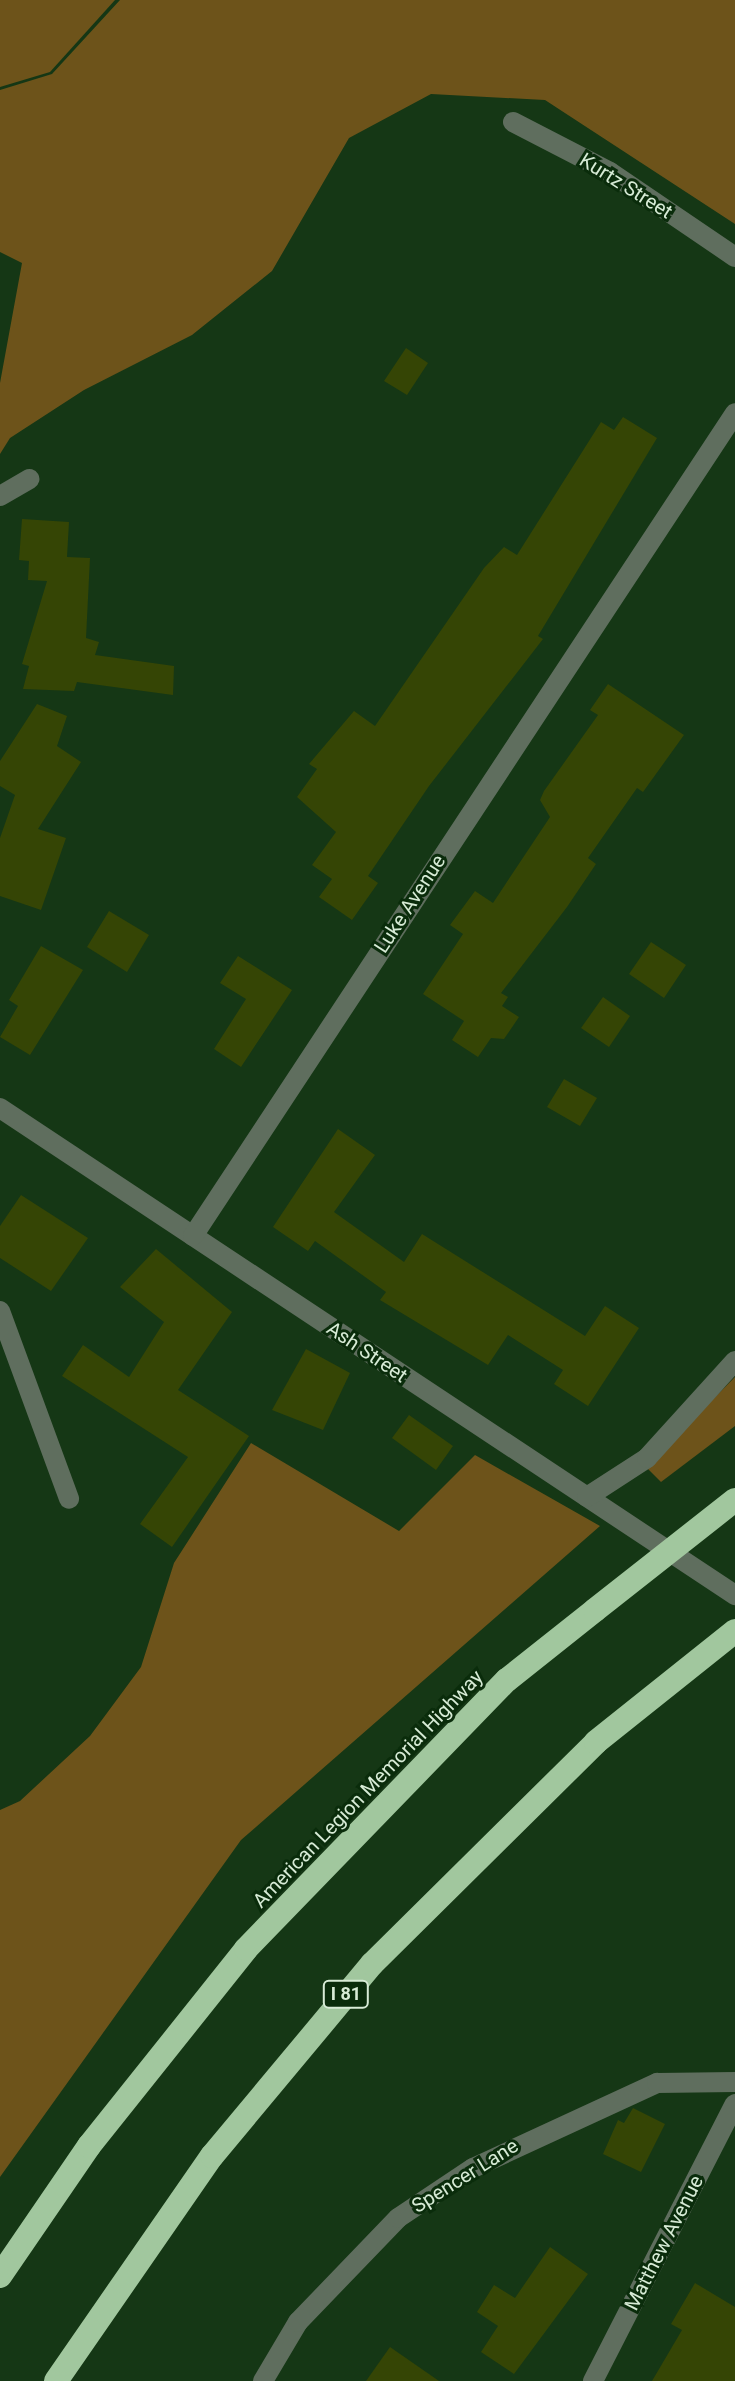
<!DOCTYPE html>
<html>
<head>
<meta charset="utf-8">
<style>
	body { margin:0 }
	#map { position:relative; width:735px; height:2381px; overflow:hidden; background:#153715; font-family:Roboto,sans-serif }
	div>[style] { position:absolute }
	.green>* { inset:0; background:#6d531a }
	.building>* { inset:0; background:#354505 }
	.street>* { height:20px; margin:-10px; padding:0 10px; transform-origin:10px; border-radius:10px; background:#5f6e5e }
	.highway>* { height:24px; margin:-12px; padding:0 12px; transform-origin:12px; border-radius:12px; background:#a1c79e }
	.highway-bridge>* { height:24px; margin:-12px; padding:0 12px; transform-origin:12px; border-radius:12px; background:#a1c79e }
	span { translate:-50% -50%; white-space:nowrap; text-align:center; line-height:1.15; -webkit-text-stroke:6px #0a2c0b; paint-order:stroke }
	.shield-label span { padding:2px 6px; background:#0a2c0b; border:2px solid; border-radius:6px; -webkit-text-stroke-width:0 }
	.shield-label { font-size:18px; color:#d7ebd6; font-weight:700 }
	.street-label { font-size:20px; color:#d7ebd6 }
</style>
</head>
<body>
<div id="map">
	<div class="green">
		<i style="clip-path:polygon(0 0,115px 0,50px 72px,0 87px)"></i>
		<i style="clip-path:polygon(120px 0,735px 0,735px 224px,545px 100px,431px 94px,349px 138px,272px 271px,192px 335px,84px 390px,10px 438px,0 454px,0 383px,22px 263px,0 252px,0 90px,52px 74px)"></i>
		<i style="clip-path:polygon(735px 1377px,735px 1426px,661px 1482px,646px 1467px)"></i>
		<i style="clip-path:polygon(251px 1443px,399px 1531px,475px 1455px,600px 1526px,241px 1840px,0 2177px,0 1810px,20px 1801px,90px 1736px,141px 1667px,174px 1563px)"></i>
	</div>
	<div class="building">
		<i style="clip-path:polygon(406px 348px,428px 363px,407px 395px,384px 381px)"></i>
		<i style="clip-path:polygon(623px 417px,657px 438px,538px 636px,543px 639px,429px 786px,368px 876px,378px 883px,352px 920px,319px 897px,332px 879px,312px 865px,336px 832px,297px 797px,317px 769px,309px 764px,354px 711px,375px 726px,484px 568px,504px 547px,517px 555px,601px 422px,614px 430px)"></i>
		<i style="clip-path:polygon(22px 519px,69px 522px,67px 557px,90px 558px,86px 638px,99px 642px,95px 655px,174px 666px,173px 695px,77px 682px,74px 691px,23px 689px,29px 666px,22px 664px,47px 581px,28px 580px,29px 561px,19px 560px)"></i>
		<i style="clip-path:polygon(608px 684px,684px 735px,643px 792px,637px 788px,588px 858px,596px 864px,567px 907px,501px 993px,508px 997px,502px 1006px,519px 1017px,504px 1039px,491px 1038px,478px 1057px,452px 1040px,464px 1021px,423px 994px,463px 934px,450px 925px,475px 891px,493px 903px,550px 817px,540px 800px,544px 791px,598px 715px,590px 710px)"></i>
		<i style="clip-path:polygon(37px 704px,67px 716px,57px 746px,81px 762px,38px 829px,66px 838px,41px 910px,0 896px,0 838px,15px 795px,0 786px,0 761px)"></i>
		<i style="clip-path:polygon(109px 911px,149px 935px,127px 972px,87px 947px)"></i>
		<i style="clip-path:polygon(651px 942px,686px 965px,664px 998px,629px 974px)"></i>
		<i style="clip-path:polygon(41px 946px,83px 970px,30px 1055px,0 1037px,18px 1006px,9px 1000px)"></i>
		<i style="clip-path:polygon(238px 956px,292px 990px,241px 1067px,214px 1049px,246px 999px,220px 983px)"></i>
		<i style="clip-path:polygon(603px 997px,630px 1016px,609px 1047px,581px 1028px)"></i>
		<i style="clip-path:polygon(564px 1079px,597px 1098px,580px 1126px,547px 1107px)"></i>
		<i style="clip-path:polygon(338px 1129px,375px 1155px,334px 1212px,404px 1262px,422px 1234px,585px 1336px,605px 1306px,639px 1328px,588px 1406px,554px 1384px,563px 1370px,508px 1335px,488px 1365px,380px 1300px,386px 1292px,315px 1241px,308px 1251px,273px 1227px)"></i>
		<i style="clip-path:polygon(21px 1195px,88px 1238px,51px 1291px,0 1258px,0 1226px)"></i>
		<i style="clip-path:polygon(156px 1249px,232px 1312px,178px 1390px,249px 1436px,172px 1547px,140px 1524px,188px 1457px,62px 1376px,83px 1345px,129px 1377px,164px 1322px,120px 1287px)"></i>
		<i style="clip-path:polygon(306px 1349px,350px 1373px,323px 1430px,272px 1410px)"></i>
		<i style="clip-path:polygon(409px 1415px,453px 1446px,436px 1470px,392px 1438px)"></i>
		<i style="clip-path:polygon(633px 2108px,665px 2124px,641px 2172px,603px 2154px,618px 2120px,624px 2123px)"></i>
		<i style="clip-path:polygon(550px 2247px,588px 2274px,514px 2374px,481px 2352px,498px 2326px,477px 2312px,494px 2285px,515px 2298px)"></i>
		<i style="clip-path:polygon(695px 2283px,735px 2307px,735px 2381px,652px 2381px,682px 2330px,671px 2324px)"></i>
		<i style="clip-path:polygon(390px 2347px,439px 2381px,366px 2381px)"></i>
	</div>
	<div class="street">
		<i style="left:513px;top:122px;width:109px;rotate:27.3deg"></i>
		<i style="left:610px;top:172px;width:151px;rotate:34.2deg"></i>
		<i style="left:0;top:496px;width:34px;rotate:-30deg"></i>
		<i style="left:0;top:1108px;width:882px;rotate:33.53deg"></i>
		<i style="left:193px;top:1236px;width:985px;rotate:-56.63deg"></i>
		<i style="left:0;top:1311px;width:200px;rotate:69.8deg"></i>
		<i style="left:587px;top:1497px;width:72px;rotate:-33deg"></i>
		<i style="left:647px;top:1458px;width:131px;rotate:-47.8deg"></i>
		<i style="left:263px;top:2381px;width:69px;rotate:-59.3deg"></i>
		<i style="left:298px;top:2322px;width:144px;rotate:-46.1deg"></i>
		<i style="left:398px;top:2218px;width:90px;rotate:-33.7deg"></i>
		<i style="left:473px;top:2168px;width:203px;rotate:-24.8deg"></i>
		<i style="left:657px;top:2083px;width:78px;rotate:-0.7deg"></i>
		<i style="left:593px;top:2381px;width:311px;rotate:-62.9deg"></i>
	</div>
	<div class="highway">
		<i style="left:0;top:2276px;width:158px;rotate:-55.6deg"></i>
		<i style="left:89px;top:2146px;width:252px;rotate:-51.4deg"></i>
		<i style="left:246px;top:1949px;width:375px;rotate:-45.9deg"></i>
		<i style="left:507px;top:1680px;width:112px;rotate:-38.5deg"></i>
		<i style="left:56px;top:2381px;width:274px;rotate:-55.3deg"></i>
		<i style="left:212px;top:2156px;width:250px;rotate:-50.2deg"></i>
		<i style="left:372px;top:1964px;width:315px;rotate:-44.7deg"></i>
		<i style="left:596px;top:1742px;width:178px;rotate:-38.6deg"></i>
	</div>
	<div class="highway-bridge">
		<i style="left:595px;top:1610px;width:178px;rotate:-38.2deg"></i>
	</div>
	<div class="shield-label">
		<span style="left:346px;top:1994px">I 81</span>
	</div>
	<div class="street-label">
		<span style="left:626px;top:186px;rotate:32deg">Kurtz Street</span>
		<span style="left:410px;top:904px;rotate:-57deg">Luke Avenue</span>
		<span style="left:367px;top:1352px;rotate:34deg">Ash Street</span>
		<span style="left:368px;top:1789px;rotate:-46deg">American Legion Memorial Highway</span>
		<span style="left:465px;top:2176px;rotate:-32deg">Spencer Lane</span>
		<span style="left:664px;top:2243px;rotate:-63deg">Matthew Avenue</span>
	</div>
</div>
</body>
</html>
